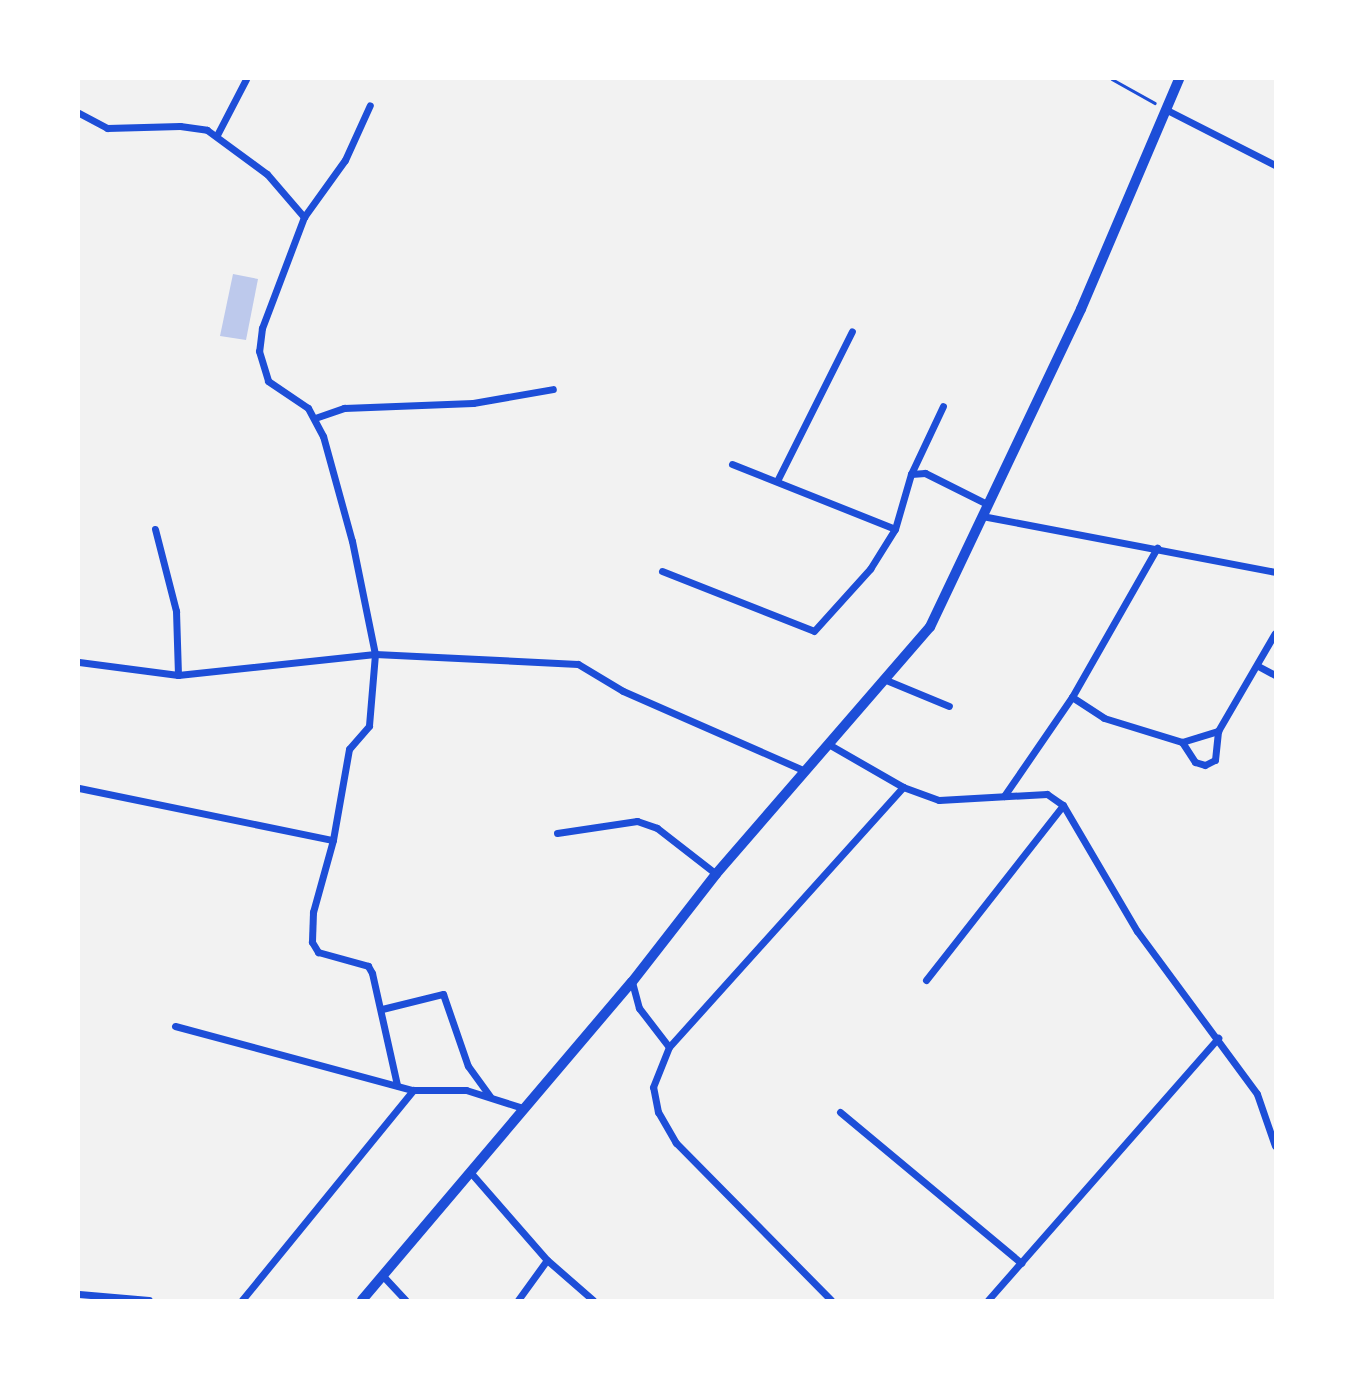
<!DOCTYPE html>
<html>
<head>
<meta charset="utf-8">
<style>
	body { margin:0 }
	#map { position:relative; width:1354px; height:1379px; overflow:hidden; background:#f2f2f2; font-family:Quicksand,sans-serif }
	div>[style] { position:absolute }
	.building>* { inset:0; background:#bdc9ec }
	.path>* { height:2.5px; margin:-1.25px; padding:0 1.25px; transform-origin:1.25px; border-radius:1.25px; background:#1d4ed8 }
	.minor>* { height:7px; margin:-3.5px; padding:0 3.5px; transform-origin:3.5px; border-radius:3.5px; background:#1d4ed8 }
	.secondary>* { height:10px; margin:-5px; padding:0 5px; transform-origin:5px; border-radius:5px; background:#1d4ed8 }
	span { translate:-50% -50%; white-space:nowrap; text-align:center; line-height:1.15; -webkit-text-stroke:7px #fff; paint-order:stroke }
	.frame { position:absolute; inset:0; border:80px solid #fff; pointer-events:none }
</style>
</head>
<body>
<div id="map">
	<div class="building">
		<i style="clip-path:polygon(233px 274px,258px 279px,246px 340px,220px 336px)"></i>
	</div>
	<div class="path">
		<i style="left:1112px;top:79px;width:49px;rotate:29.2deg"></i>
	</div>
	<div class="minor">
		<i style="left:1165px;top:109px;width:123px;rotate:27deg"></i>
		<i style="left:79px;top:113px;width:32px;rotate:28deg"></i>
		<i style="left:107px;top:128px;width:73px;rotate:-1.6deg"></i>
		<i style="left:180px;top:126px;width:27px;rotate:8deg"></i>
		<i style="left:207px;top:130px;width:74px;rotate:36.3deg"></i>
		<i style="left:267px;top:174px;width:57px;rotate:49.3deg"></i>
		<i style="left:304px;top:217px;width:119px;rotate:110.7deg"></i>
		<i style="left:262px;top:328px;width:23px;rotate:97deg"></i>
		<i style="left:259px;top:351px;width:31px;rotate:73deg"></i>
		<i style="left:268px;top:381px;width:48px;rotate:34deg"></i>
		<i style="left:308px;top:408px;width:32px;rotate:62deg"></i>
		<i style="left:323px;top:436px;width:109px;rotate:74.6deg"></i>
		<i style="left:352px;top:541px;width:115px;rotate:78.5deg"></i>
		<i style="left:375px;top:654px;width:72px;rotate:94.8deg"></i>
		<i style="left:369px;top:726px;width:30px;rotate:131deg"></i>
		<i style="left:349px;top:749px;width:92px;rotate:100deg"></i>
		<i style="left:333px;top:840px;width:75px;rotate:105.5deg"></i>
		<i style="left:313px;top:912px;width:30px;rotate:92deg"></i>
		<i style="left:312px;top:942px;width:12px;rotate:59deg"></i>
		<i style="left:318px;top:952px;width:52px;rotate:15.6deg"></i>
		<i style="left:368px;top:966px;width:8px;rotate:60deg"></i>
		<i style="left:372px;top:973px;width:115px;rotate:77.4deg"></i>
		<i style="left:217px;top:135px;width:63px;rotate:-62.6deg"></i>
		<i style="left:304px;top:217px;width:70px;rotate:-54.3deg"></i>
		<i style="left:345px;top:160px;width:60px;rotate:-65.6deg"></i>
		<i style="left:315px;top:418px;width:31px;rotate:-19deg"></i>
		<i style="left:344px;top:408px;width:129px;rotate:-2.2deg"></i>
		<i style="left:473px;top:403px;width:81px;rotate:-9.9deg"></i>
		<i style="left:732px;top:464px;width:175px;rotate:21.7deg"></i>
		<i style="left:911px;top:474px;width:75px;rotate:-64.8deg"></i>
		<i style="left:778px;top:479px;width:165px;rotate:-63.4deg"></i>
		<i style="left:982px;top:516px;width:298px;rotate:10.8deg"></i>
		<i style="left:155px;top:529px;width:85px;rotate:75.6deg"></i>
		<i style="left:176px;top:611px;width:64px;rotate:88.2deg"></i>
		<i style="left:662px;top:571px;width:163px;rotate:21.5deg"></i>
		<i style="left:814px;top:631px;width:84px;rotate:-47.9deg"></i>
		<i style="left:870px;top:569px;width:47px;rotate:-58deg"></i>
		<i style="left:895px;top:529px;width:57px;rotate:-73.8deg"></i>
		<i style="left:911px;top:474px;width:14px;rotate:-4deg"></i>
		<i style="left:925px;top:473px;width:69px;rotate:26.6deg"></i>
		<i style="left:79px;top:662px;width:100px;rotate:7.5deg"></i>
		<i style="left:178px;top:675px;width:198px;rotate:-6.1deg"></i>
		<i style="left:375px;top:654px;width:203px;rotate:2.8deg"></i>
		<i style="left:578px;top:664px;width:52px;rotate:31deg"></i>
		<i style="left:623px;top:691px;width:199px;rotate:23.7deg"></i>
		<i style="left:1258px;top:666px;width:19px;rotate:28deg"></i>
		<i style="left:886px;top:680px;width:68px;rotate:22.4deg"></i>
		<i style="left:1072px;top:697px;width:38px;rotate:33deg"></i>
		<i style="left:1104px;top:718px;width:82px;rotate:17.1deg"></i>
		<i style="left:1182px;top:742px;width:38px;rotate:-17deg"></i>
		<i style="left:1218px;top:731px;width:113px;rotate:-59.8deg"></i>
		<i style="left:1182px;top:742px;width:24px;rotate:57deg"></i>
		<i style="left:1195px;top:762px;width:10px;rotate:17deg"></i>
		<i style="left:1205px;top:765px;width:11px;rotate:-27deg"></i>
		<i style="left:1215px;top:760px;width:29px;rotate:-84deg"></i>
		<i style="left:830px;top:745px;width:84px;rotate:29.9deg"></i>
		<i style="left:903px;top:787px;width:38px;rotate:20deg"></i>
		<i style="left:939px;top:800px;width:108px;rotate:-3.2deg"></i>
		<i style="left:1047px;top:794px;width:19px;rotate:35deg"></i>
		<i style="left:1063px;top:805px;width:146px;rotate:59.6deg"></i>
		<i style="left:1137px;top:931px;width:202px;rotate:53.6deg"></i>
		<i style="left:1257px;top:1094px;width:55px;rotate:70.9deg"></i>
		<i style="left:79px;top:788px;width:259px;rotate:11.6deg"></i>
		<i style="left:1004px;top:796px;width:120px;rotate:-55.5deg"></i>
		<i style="left:1072px;top:697px;width:172px;rotate:-60.3deg"></i>
		<i style="left:557px;top:833px;width:81px;rotate:-8.5deg"></i>
		<i style="left:637px;top:821px;width:21px;rotate:19deg"></i>
		<i style="left:657px;top:828px;width:75px;rotate:37.9deg"></i>
		<i style="left:926px;top:980px;width:222px;rotate:-51.9deg"></i>
		<i style="left:632px;top:982px;width:27px;rotate:75deg"></i>
		<i style="left:639px;top:1008px;width:49px;rotate:52.4deg"></i>
		<i style="left:382px;top:1009px;width:63px;rotate:-13.8deg"></i>
		<i style="left:443px;top:994px;width:76px;rotate:70.9deg"></i>
		<i style="left:468px;top:1066px;width:37px;rotate:54deg"></i>
		<i style="left:175px;top:1026px;width:246px;rotate:15.1deg"></i>
		<i style="left:413px;top:1090px;width:53px"></i>
		<i style="left:466px;top:1090px;width:60px;rotate:17.5deg"></i>
		<i style="left:840px;top:1112px;width:236px;rotate:39.8deg"></i>
		<i style="left:471px;top:1173px;width:116px;rotate:48.9deg"></i>
		<i style="left:547px;top:1260px;width:61px;rotate:41deg"></i>
		<i style="left:383px;top:1276px;width:33px;rotate:47deg"></i>
		<i style="left:79px;top:1294px;width:70px;rotate:4.9deg"></i>
		<i style="left:242px;top:1300px;width:271px;rotate:-50.8deg"></i>
		<i style="left:518px;top:1300px;width:49px;rotate:-54.1deg"></i>
		<i style="left:831px;top:1300px;width:221px;rotate:-134.6deg"></i>
		<i style="left:676px;top:1143px;width:36px;rotate:-120deg"></i>
		<i style="left:658px;top:1112px;width:25px;rotate:-101deg"></i>
		<i style="left:653px;top:1087px;width:43px;rotate:-68.2deg"></i>
		<i style="left:669px;top:1047px;width:350px;rotate:-48deg"></i>
		<i style="left:988px;top:1300px;width:349px;rotate:-48.7deg"></i>
	</div>
	<div class="secondary">
		<i style="left:362px;top:1300px;width:417px;rotate:-49.7deg"></i>
		<i style="left:632px;top:982px;width:137px;rotate:-52.1deg"></i>
		<i style="left:716px;top:874px;width:327px;rotate:-49.1deg"></i>
		<i style="left:930px;top:627px;width:352px;rotate:-64.6deg"></i>
		<i style="left:1081px;top:309px;width:250px;rotate:-66.9deg"></i>
	</div>
	<div class="frame"></div>
</div>
</body>
</html>
